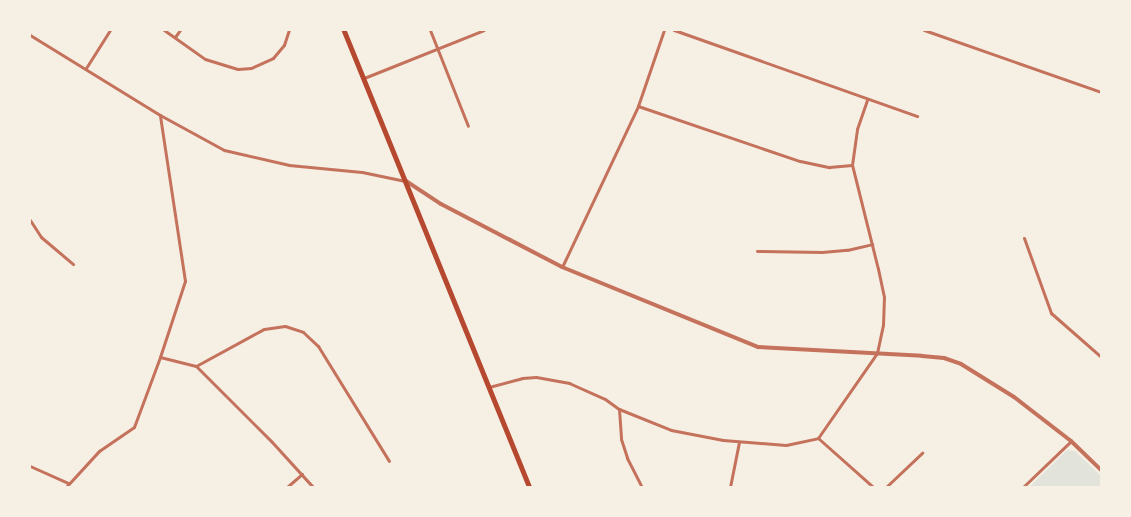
<!DOCTYPE html>
<html>
<head>
<meta charset="utf-8">
<style>
	body { margin:0 }
	#map { position:relative; width:1131px; height:517px; overflow:hidden; background:#f6efe4; font-family:Roboto,sans-serif }
	div>[style] { position:absolute }
	.green>* { inset:0; background:#e2e4dc }
	.minor>* { height:3px; margin:-1.5px; padding:0 1.5px; transform-origin:1.5px; border-radius:1.5px; background:#c5725c }
	.tertiary>* { height:4px; margin:-2px; padding:0 2px; transform-origin:2px; border-radius:2px; background:#c5725c }
	.secondary>* { height:4.5px; margin:-2.25px; padding:0 2.25px; transform-origin:2.25px; border-radius:2.25px; background:#b5482f }
	span { translate:-50% -50%; white-space:nowrap; text-align:center; line-height:1.15; -webkit-text-stroke:5px #f6efe4; paint-order:stroke }
	.frame { position:absolute; inset:0; border:31px solid #f6efe4; pointer-events:none }
</style>
</head>
<body>
<div id="map">
	<div class="green">
		<i style="clip-path:polygon(1067px 450px,1075px 451px,1101px 476px,1101px 487px,1029px 487px)"></i>
	</div>
	<div class="minor">
		<i style="left:164px;top:30px;width:50px;rotate:35.3deg"></i>
		<i style="left:205px;top:59px;width:34px;rotate:17deg"></i>
		<i style="left:238px;top:69px;width:13px;rotate:-4deg"></i>
		<i style="left:251px;top:68px;width:24px;rotate:-24deg"></i>
		<i style="left:273px;top:58px;width:17px;rotate:-50deg"></i>
		<i style="left:284px;top:45px;width:16px;rotate:-72deg"></i>
		<i style="left:430px;top:30px;width:103px;rotate:68.4deg"></i>
		<i style="left:674px;top:30px;width:258px;rotate:19.5deg"></i>
		<i style="left:924px;top:30px;width:188px;rotate:19.3deg"></i>
		<i style="left:30px;top:35px;width:153px;rotate:31.6deg"></i>
		<i style="left:160px;top:115px;width:73px;rotate:28.7deg"></i>
		<i style="left:224px;top:150px;width:67px;rotate:13deg"></i>
		<i style="left:289px;top:165px;width:73px;rotate:5.5deg"></i>
		<i style="left:362px;top:172px;width:44px;rotate:11.8deg"></i>
		<i style="left:175px;top:37px;width:9px;rotate:-54deg"></i>
		<i style="left:86px;top:68px;width:45px;rotate:-57.7deg"></i>
		<i style="left:364px;top:78px;width:129px;rotate:-21.8deg"></i>
		<i style="left:638px;top:106px;width:171px;rotate:18.8deg"></i>
		<i style="left:800px;top:161px;width:30px;rotate:12deg"></i>
		<i style="left:829px;top:167px;width:23px;rotate:-5deg"></i>
		<i style="left:30px;top:220px;width:20px;rotate:57deg"></i>
		<i style="left:41px;top:237px;width:42px;rotate:40.2deg"></i>
		<i style="left:1024px;top:238px;width:80px;rotate:70.2deg"></i>
		<i style="left:1051px;top:313px;width:67px;rotate:41.3deg"></i>
		<i style="left:757px;top:251px;width:65px;rotate:0.9deg"></i>
		<i style="left:822px;top:252px;width:25px;rotate:-5deg"></i>
		<i style="left:847px;top:250px;width:26px;rotate:-13deg"></i>
		<i style="left:562px;top:267px;width:178px;rotate:-64.7deg"></i>
		<i style="left:638px;top:106px;width:80px;rotate:-71.1deg"></i>
		<i style="left:160px;top:357px;width:37px;rotate:14deg"></i>
		<i style="left:196px;top:366px;width:107px;rotate:45deg"></i>
		<i style="left:272px;top:442px;width:61px;rotate:47.7deg"></i>
		<i style="left:196px;top:366px;width:77px;rotate:-28.6deg"></i>
		<i style="left:264px;top:329px;width:21px;rotate:-8deg"></i>
		<i style="left:285px;top:326px;width:19px;rotate:18deg"></i>
		<i style="left:303px;top:332px;width:21px;rotate:43deg"></i>
		<i style="left:318px;top:346px;width:135px;rotate:58.3deg"></i>
		<i style="left:489px;top:387px;width:34px;rotate:-15deg"></i>
		<i style="left:522px;top:378px;width:14px;rotate:-4deg"></i>
		<i style="left:536px;top:377px;width:34px;rotate:10deg"></i>
		<i style="left:569px;top:383px;width:39px;rotate:24deg"></i>
		<i style="left:605px;top:399px;width:17px;rotate:36deg"></i>
		<i style="left:619px;top:409px;width:56px;rotate:22deg"></i>
		<i style="left:671px;top:430px;width:53px;rotate:10.9deg"></i>
		<i style="left:723px;top:440px;width:63px;rotate:4.5deg"></i>
		<i style="left:786px;top:445px;width:33px;rotate:-12deg"></i>
		<i style="left:818px;top:438px;width:103px;rotate:-55.2deg"></i>
		<i style="left:877px;top:353px;width:29px;rotate:-78deg"></i>
		<i style="left:883px;top:325px;width:28px;rotate:-88deg"></i>
		<i style="left:884px;top:297px;width:29px;rotate:-102deg"></i>
		<i style="left:878px;top:269px;width:107px;rotate:-104deg"></i>
		<i style="left:852px;top:165px;width:36px;rotate:-82deg"></i>
		<i style="left:857px;top:129px;width:31px;rotate:-71deg"></i>
		<i style="left:619px;top:409px;width:30px;rotate:86deg"></i>
		<i style="left:621px;top:439px;width:20px;rotate:72deg"></i>
		<i style="left:627px;top:458px;width:33px;rotate:63deg"></i>
		<i style="left:818px;top:438px;width:74px;rotate:41.7deg"></i>
		<i style="left:30px;top:466px;width:42px;rotate:24.1deg"></i>
		<i style="left:66px;top:487px;width:49px;rotate:-47.5deg"></i>
		<i style="left:99px;top:451px;width:42px;rotate:-34.4deg"></i>
		<i style="left:134px;top:427px;width:75px;rotate:-69.6deg"></i>
		<i style="left:160px;top:357px;width:80px;rotate:-71.8deg"></i>
		<i style="left:185px;top:281px;width:168px;rotate:-98.6deg"></i>
		<i style="left:287px;top:487px;width:20px;rotate:-41deg"></i>
		<i style="left:730px;top:487px;width:46px;rotate:-78.7deg"></i>
		<i style="left:886px;top:487px;width:50px;rotate:-43.4deg"></i>
		<i style="left:1023px;top:487px;width:66px;rotate:-43.8deg"></i>
	</div>
	<div class="tertiary">
		<i style="left:406px;top:181px;width:42px;rotate:33.3deg"></i>
		<i style="left:441px;top:204px;width:136px;rotate:27.5deg"></i>
		<i style="left:562px;top:267px;width:212px;rotate:22.2deg"></i>
		<i style="left:758px;top:347px;width:164px;rotate:3.1deg"></i>
		<i style="left:922px;top:356px;width:22px;rotate:5deg"></i>
		<i style="left:944px;top:358px;width:18px;rotate:19deg"></i>
		<i style="left:961px;top:364px;width:62px;rotate:31.9deg"></i>
		<i style="left:1014px;top:397px;width:72px;rotate:37.7deg"></i>
		<i style="left:1071px;top:441px;width:42px;rotate:44deg"></i>
	</div>
	<div class="secondary">
		<i style="left:344px;top:30px;width:493px;rotate:67.9deg"></i>
	</div>
	<div class="frame"></div>
</div>
</body>
</html>
